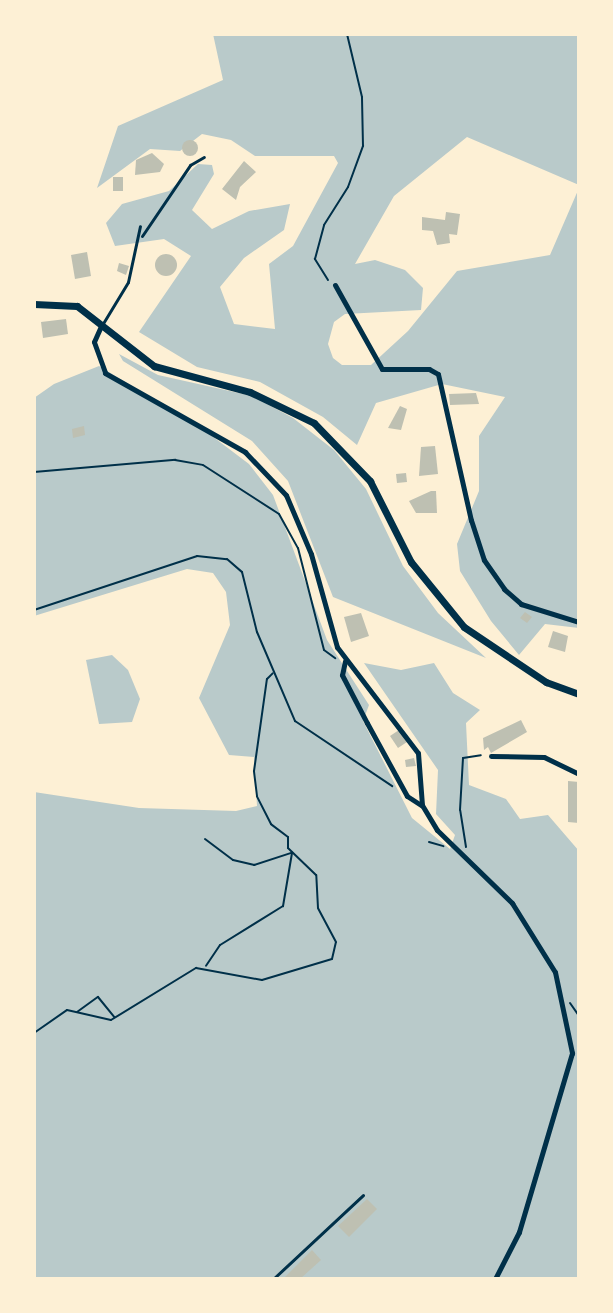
<!DOCTYPE html>
<html>
<head>
<meta charset="utf-8">
<style>
	body { margin:0 }
	#map { position:relative; width:613px; height:1313px; overflow:hidden; background:#fdf0d5; font-family:"Varela Round",sans-serif }
	div>[style] { position:absolute }
	.green>* { inset:0; background:#b9caca }
	.building>* { inset:0; background:#bec0b2 }
	.round { border-radius:50% }
	.path>* { height:2px; margin:-1px; padding:0 1px; transform-origin:1px; border-radius:1px; background:#003049 }
	.service>* { height:3px; margin:-1.5px; padding:0 1.5px; transform-origin:1.5px; border-radius:1.5px; background:#003049 }
	.minor>* { height:5px; margin:-2.5px; padding:0 2.5px; transform-origin:2.5px; border-radius:2.5px; background:#003049 }
	.secondary>* { height:7px; margin:-3.5px; padding:0 3.5px; transform-origin:3.5px; border-radius:3.5px; background:#003049 }
	span { translate:-50% -50%; white-space:nowrap; text-align:center; line-height:1.15; -webkit-text-stroke:7px #fdf0d5; paint-order:stroke }
	.frame { position:absolute; inset:0; border:36px solid #fdf0d5; pointer-events:none }
</style>
</head>
<body>
<div id="map">
	<div class="green">
		<i style="clip-path:polygon(213px 34px,579px 34px,579px 185px,467px 137px,394px 196px,355px 264px,375px 260px,405px 270px,423px 288px,421px 310px,345px 314px,334px 322px,328px 344px,333px 358px,342px 365px,371px 365px,408px 331px,457px 271px,550px 255px,579px 188px,579px 628px,545px 624px,519px 655px,491px 621px,460px 571px,457px 544px,479px 491px,479px 436px,505px 397px,442px 384px,376px 403px,357px 445px,323px 417px,260px 382px,197px 367px,139px 332px,191px 256px,164px 239px,115px 246px,106px 223px,122px 204px,169px 191px,198px 164px,212px 165px,214px 174px,192px 210px,212px 229px,249px 211px,290px 204px,284px 230px,244px 258px,220px 287px,234px 324px,275px 329px,269px 264px,293px 246px,338px 163px,334px 156px,255px 156px,231px 140px,202px 134px,180px 151px,150px 149px,97px 188px,118px 126px,223px 80px)"></i>
		<i style="clip-path:polygon(119px 354px,158px 375px,252px 396px,293px 418px,334px 450px,366px 489px,403px 566px,438px 613px,486px 658px,333px 597px,288px 481px,252px 441px,123px 361px)"></i>
		<i style="clip-path:polygon(99px 366px,204px 430px,249px 464px,273px 495px,327px 640px,369px 705px,363px 721px,412px 818px,450px 849px,455px 835px,436px 814px,438px 770px,364px 663px,401px 670px,434px 663px,453px 693px,480px 710px,466px 723px,469px 785px,506px 799px,520px 819px,548px 815px,579px 851px,579px 1279px,34px 1279px,34px 792px,139px 808px,236px 811px,257px 806px,254px 757px,229px 755px,199px 698px,230px 625px,226px 592px,213px 573px,187px 569px,34px 616px,34px 398px,54px 384px)"></i>
		<i style="clip-path:polygon(112px 655px,128px 670px,140px 699px,132px 722px,99px 724px,86px 660px)"></i>
	</div>
	<div class="building">
		<i class="round" style="left:182px;top:140px;width:16px;height:16px"></i>
		<i style="clip-path:polygon(152px 153px,164px 164px,160px 172px,135px 175px,136px 160px)"></i>
		<i style="clip-path:polygon(244px 161px,256px 172px,240px 187px,236px 200px,222px 189px)"></i>
		<i style="clip-path:polygon(113px 177px,123px 177px,123px 191px,113px 191px)"></i>
		<i style="clip-path:polygon(446px 212px,460px 214px,457px 235px,449px 234px,450px 243px,437px 245px,433px 231px,422px 230px,422px 217px,445px 220px)"></i>
		<i style="clip-path:polygon(87px 252px,91px 276px,75px 279px,71px 255px)"></i>
		<i class="round" style="left:155px;top:254px;width:22px;height:22px"></i>
		<i style="clip-path:polygon(119px 263px,129px 266px,126px 275px,117px 271px)"></i>
		<i style="clip-path:polygon(66px 319px,68px 334px,43px 338px,41px 322px)"></i>
		<i style="clip-path:polygon(476px 393px,479px 404px,450px 405px,449px 394px)"></i>
		<i style="clip-path:polygon(400px 406px,407px 409px,401px 430px,388px 428px)"></i>
		<i style="clip-path:polygon(84px 426px,85px 435px,73px 438px,72px 429px)"></i>
		<i style="clip-path:polygon(435px 446px,438px 474px,419px 476px,421px 447px)"></i>
		<i style="clip-path:polygon(406px 473px,407px 482px,397px 483px,396px 474px)"></i>
		<i style="clip-path:polygon(431px 491px,436px 491px,437px 513px,416px 513px,409px 501px)"></i>
		<i style="clip-path:polygon(525px 612px,532px 617px,527px 623px,520px 618px)"></i>
		<i style="clip-path:polygon(361px 613px,369px 636px,351px 642px,344px 617px)"></i>
		<i style="clip-path:polygon(553px 631px,568px 636px,565px 652px,548px 647px)"></i>
		<i style="clip-path:polygon(521px 720px,527px 732px,491px 753px,488px 747px,484px 750px,483px 738px)"></i>
		<i style="clip-path:polygon(399px 730px,407px 742px,398px 748px,390px 736px)"></i>
		<i style="clip-path:polygon(414px 758px,416px 766px,406px 767px,405px 760px)"></i>
		<i style="clip-path:polygon(568px 781px,579px 782px,579px 823px,568px 822px)"></i>
		<i style="clip-path:polygon(367px 1199px,377px 1209px,349px 1237px,338px 1226px)"></i>
		<i style="clip-path:polygon(312px 1250px,321px 1260px,300px 1279px,283px 1279px)"></i>
	</div>
	<div class="path">
		<i style="left:328px;top:280px;width:25px;rotate:-122deg"></i>
		<i style="left:315px;top:259px;width:35px;rotate:-75deg"></i>
		<i style="left:324px;top:225px;width:45px;rotate:-57.7deg"></i>
		<i style="left:348px;top:187px;width:44px;rotate:-69.9deg"></i>
		<i style="left:363px;top:146px;width:49px;rotate:-91.2deg"></i>
		<i style="left:362px;top:97px;width:65px;rotate:-103.4deg"></i>
		<i style="left:34px;top:472px;width:142px;rotate:-4.9deg"></i>
		<i style="left:175px;top:460px;width:28px;rotate:10deg"></i>
		<i style="left:203px;top:465px;width:90px;rotate:32.8deg"></i>
		<i style="left:279px;top:514px;width:39px;rotate:61deg"></i>
		<i style="left:298px;top:548px;width:105px;rotate:75.7deg"></i>
		<i style="left:324px;top:650px;width:14px;rotate:36deg"></i>
		<i style="left:34px;top:610px;width:172px;rotate:-18.3deg"></i>
		<i style="left:197px;top:556px;width:30px;rotate:6deg"></i>
		<i style="left:227px;top:559px;width:20px;rotate:41deg"></i>
		<i style="left:242px;top:572px;width:62px;rotate:76deg"></i>
		<i style="left:257px;top:632px;width:97px;rotate:66.9deg"></i>
		<i style="left:295px;top:721px;width:117px;rotate:33.8deg"></i>
		<i style="left:205px;top:839px;width:35px;rotate:37deg"></i>
		<i style="left:233px;top:860px;width:22px;rotate:13deg"></i>
		<i style="left:254px;top:865px;width:40px;rotate:-18deg"></i>
		<i style="left:292px;top:853px;width:54px;rotate:99.6deg"></i>
		<i style="left:283px;top:906px;width:74px;rotate:148.2deg"></i>
		<i style="left:220px;top:945px;width:25px;rotate:124deg"></i>
		<i style="left:429px;top:842px;width:15px;rotate:16deg"></i>
		<i style="left:466px;top:847px;width:37px;rotate:-99deg"></i>
		<i style="left:460px;top:810px;width:52px;rotate:-86.7deg"></i>
		<i style="left:463px;top:758px;width:18px;rotate:-9deg"></i>
		<i style="left:570px;top:1003px;width:16px;rotate:55deg"></i>
		<i style="left:77px;top:1012px;width:26px;rotate:-36deg"></i>
		<i style="left:98px;top:997px;width:26px;rotate:51deg"></i>
		<i style="left:34px;top:1033px;width:40px;rotate:-34.9deg"></i>
		<i style="left:67px;top:1010px;width:45px;rotate:12.8deg"></i>
		<i style="left:111px;top:1020px;width:100px;rotate:-31.5deg"></i>
		<i style="left:196px;top:968px;width:67px;rotate:10.3deg"></i>
		<i style="left:262px;top:980px;width:73px;rotate:-16.7deg"></i>
		<i style="left:332px;top:959px;width:17px;rotate:-77deg"></i>
		<i style="left:336px;top:942px;width:38px;rotate:-118deg"></i>
		<i style="left:318px;top:908px;width:33px;rotate:-93deg"></i>
		<i style="left:316px;top:875px;width:39px;rotate:-136deg"></i>
		<i style="left:288px;top:848px;width:11px;rotate:-90deg"></i>
		<i style="left:288px;top:837px;width:21px;rotate:-143deg"></i>
		<i style="left:271px;top:824px;width:31px;rotate:-117deg"></i>
		<i style="left:257px;top:796px;width:25px;rotate:-97deg"></i>
		<i style="left:254px;top:771px;width:93px;rotate:-82deg"></i>
		<i style="left:267px;top:679px;width:8px;rotate:-45deg"></i>
		<i style="left:579px;top:1141px;width:12px;rotate:90deg"></i>
	</div>
	<div class="service">
		<i style="left:142px;top:236px;width:86px;rotate:-55.9deg"></i>
		<i style="left:190px;top:165px;width:16px;rotate:-30deg"></i>
		<i style="left:102px;top:325px;width:50px;rotate:-58.8deg"></i>
		<i style="left:128px;top:282px;width:57px;rotate:-77.9deg"></i>
		<i style="left:273px;top:1279px;width:123px;rotate:-43deg"></i>
	</div>
	<div class="minor">
		<i style="left:335px;top:285px;width:96px;rotate:60.8deg"></i>
		<i style="left:382px;top:369px;width:47px"></i>
		<i style="left:429px;top:369px;width:10px;rotate:29deg"></i>
		<i style="left:438px;top:374px;width:150px;rotate:77.3deg"></i>
		<i style="left:471px;top:520px;width:42px;rotate:72deg"></i>
		<i style="left:484px;top:560px;width:35px;rotate:55deg"></i>
		<i style="left:504px;top:589px;width:23px;rotate:41deg"></i>
		<i style="left:521px;top:604px;width:61px;rotate:17.2deg"></i>
		<i style="left:101px;top:326px;width:17px;rotate:114deg"></i>
		<i style="left:94px;top:342px;width:33px;rotate:70deg"></i>
		<i style="left:105px;top:373px;width:161px;rotate:29.4deg"></i>
		<i style="left:245px;top:452px;width:59px;rotate:46.4deg"></i>
		<i style="left:286px;top:495px;width:64px;rotate:67deg"></i>
		<i style="left:311px;top:554px;width:97px;rotate:74.4deg"></i>
		<i style="left:337px;top:647px;width:133px;rotate:52.6deg"></i>
		<i style="left:418px;top:753px;width:52px;rotate:85.6deg"></i>
		<i style="left:422px;top:805px;width:29px;rotate:59deg"></i>
		<i style="left:437px;top:830px;width:105px;rotate:44.2deg"></i>
		<i style="left:512px;top:903px;width:81px;rotate:58.1deg"></i>
		<i style="left:555px;top:972px;width:83px;rotate:78.1deg"></i>
		<i style="left:572px;top:1053px;width:187px;rotate:106.5deg"></i>
		<i style="left:519px;top:1232px;width:53px;rotate:117.1deg"></i>
		<i style="left:345px;top:661px;width:14px;rotate:102deg"></i>
		<i style="left:342px;top:675px;width:54px;rotate:62.5deg"></i>
		<i style="left:367px;top:723px;width:83px;rotate:61.3deg"></i>
		<i style="left:407px;top:796px;width:17px;rotate:33deg"></i>
		<i style="left:491px;top:756px;width:53px;rotate:1.1deg"></i>
		<i style="left:544px;top:757px;width:39px;rotate:26deg"></i>
	</div>
	<div class="secondary">
		<i style="left:34px;top:304px;width:43px;rotate:2.7deg"></i>
		<i style="left:77px;top:306px;width:98px;rotate:37.9deg"></i>
		<i style="left:154px;top:366px;width:99px;rotate:15.2deg"></i>
		<i style="left:250px;top:392px;width:71px;rotate:25.8deg"></i>
		<i style="left:314px;top:423px;width:81px;rotate:46deg"></i>
		<i style="left:370px;top:481px;width:91px;rotate:63.2deg"></i>
		<i style="left:411px;top:562px;width:84px;rotate:50.8deg"></i>
		<i style="left:464px;top:627px;width:99px;rotate:33.9deg"></i>
		<i style="left:546px;top:682px;width:35px;rotate:20deg"></i>
	</div>
	<div class="frame"></div>
</div>
</body>
</html>
